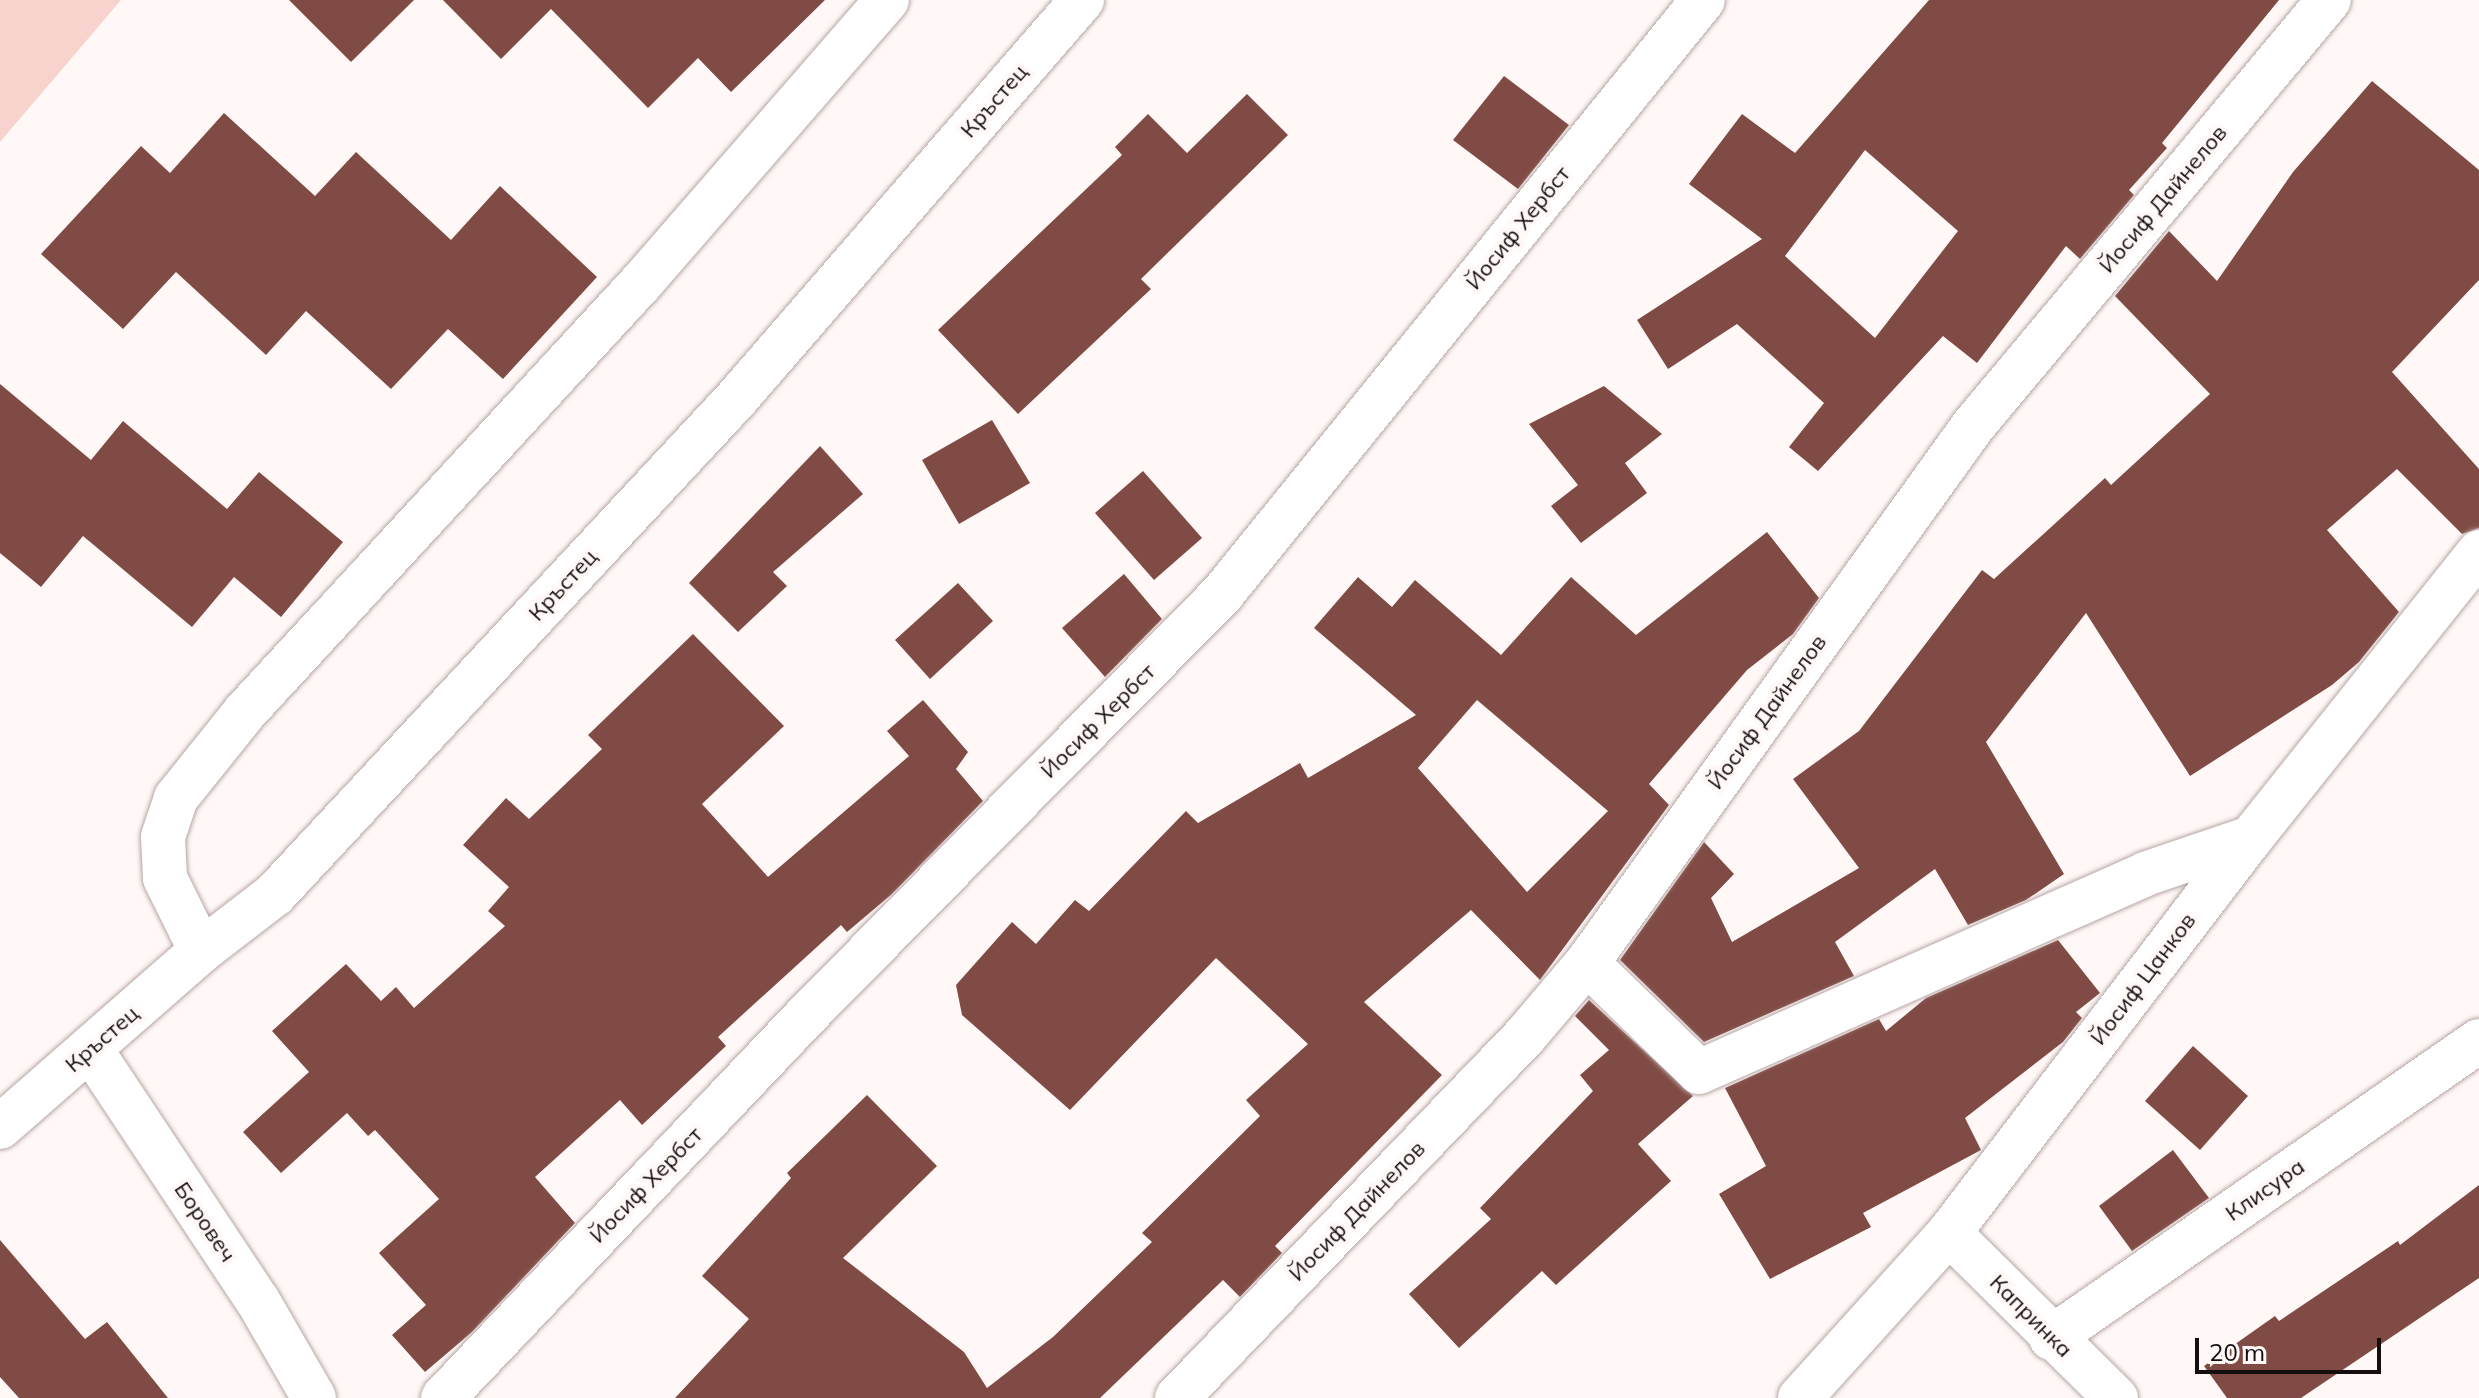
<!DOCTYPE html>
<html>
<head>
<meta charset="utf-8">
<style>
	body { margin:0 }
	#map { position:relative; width:2479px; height:1398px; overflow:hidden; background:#fff8f7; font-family:Mulish,sans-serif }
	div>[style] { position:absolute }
	.green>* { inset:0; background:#f8d2cc }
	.building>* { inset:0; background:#814b45 }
	.roads { filter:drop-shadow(0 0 2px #b6a6a4) drop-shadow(0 0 2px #b6a6a4) }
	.minor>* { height:44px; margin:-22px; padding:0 22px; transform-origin:22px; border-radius:22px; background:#fff }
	span { translate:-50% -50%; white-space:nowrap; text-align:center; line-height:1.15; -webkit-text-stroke:8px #fff8f7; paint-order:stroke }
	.street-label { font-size:22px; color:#140f0e }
	.scale { position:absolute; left:2195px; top:1338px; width:186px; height:36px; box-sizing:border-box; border:4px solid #140f0e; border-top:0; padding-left:10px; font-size:24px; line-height:28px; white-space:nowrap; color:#140f0e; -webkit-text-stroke:6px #fff8f7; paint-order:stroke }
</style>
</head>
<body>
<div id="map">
	<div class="green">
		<i style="clip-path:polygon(0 0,121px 0,0 142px)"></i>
	</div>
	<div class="building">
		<i style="clip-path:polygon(289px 0,414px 0,351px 62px)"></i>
		<i style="clip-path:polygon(443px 0,825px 0,731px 92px,698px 58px,648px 108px,551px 9px,501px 59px)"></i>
		<i style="clip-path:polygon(evenodd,1929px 0,2279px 0,2162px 143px,2167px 148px,2129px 190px,2134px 195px,2080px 259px,2066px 246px,1977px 363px,1943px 336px,1818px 471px,1789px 447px,1824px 403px,1737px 324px,1668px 369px,1637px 320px,1762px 239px,1689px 184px,1742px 114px,1795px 153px,1929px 0,1865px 150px,1958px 231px,1875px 338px,1785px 256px,1865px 150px)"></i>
		<i style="clip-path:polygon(1504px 76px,1569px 125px,1518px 189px,1453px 140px)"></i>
		<i style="clip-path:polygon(2372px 81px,2479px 170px,2479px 280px,2392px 372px,2479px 469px,2479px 528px,2462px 534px,2397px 469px,2327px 530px,2399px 612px,2359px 662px,2332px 685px,2190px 776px,2086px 613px,1986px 742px,2064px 874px,2026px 900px,1968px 925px,1935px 869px,1835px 942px,1854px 976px,1704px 1042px,1620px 960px,1704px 842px,1734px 874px,1711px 898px,1732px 942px,1859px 868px,1793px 779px,1859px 731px,1982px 570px,1994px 579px,2105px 478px,2111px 485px,2210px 394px,2115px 296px,2169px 231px,2217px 281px,2293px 172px)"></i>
		<i style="clip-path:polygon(1247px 94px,1288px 135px,1141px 279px,1151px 289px,1018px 414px,938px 330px,1122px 155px,1115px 147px,1148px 114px,1187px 153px)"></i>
		<i style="clip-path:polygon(224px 113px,315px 196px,356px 152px,451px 240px,500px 186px,597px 277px,503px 379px,448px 329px,391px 389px,306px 311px,266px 355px,176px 272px,123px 329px,41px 254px,141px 146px,170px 173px)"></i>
		<i style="clip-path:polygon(0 384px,91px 460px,123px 421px,227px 509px,259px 472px,343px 542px,281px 617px,234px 577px,192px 627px,83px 536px,41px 587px,0 553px)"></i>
		<i style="clip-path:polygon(1604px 386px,1662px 434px,1625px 463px,1647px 493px,1581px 543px,1551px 506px,1578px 485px,1529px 424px)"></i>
		<i style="clip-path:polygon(992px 420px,1030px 483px,959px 524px,922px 460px)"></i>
		<i style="clip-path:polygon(820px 446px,863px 494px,773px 572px,787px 586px,738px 632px,689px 583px)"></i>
		<i style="clip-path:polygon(1143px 471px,1202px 538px,1154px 580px,1095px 513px)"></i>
		<i style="clip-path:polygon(evenodd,1767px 532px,1819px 598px,1793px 634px,1747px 670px,1649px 784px,1669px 805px,1540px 980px,1471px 910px,1364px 1002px,1442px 1075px,1275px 1246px,1282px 1253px,1240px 1297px,1223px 1280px,1100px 1398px,675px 1398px,749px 1319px,702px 1276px,791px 1178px,787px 1173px,867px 1095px,937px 1166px,843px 1258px,964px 1352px,987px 1388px,1053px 1337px,1152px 1242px,1142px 1233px,1260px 1116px,1246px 1100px,1308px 1044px,1216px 958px,1070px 1110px,962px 1015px,956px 985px,1012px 922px,1036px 944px,1075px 900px,1089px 911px,1186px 811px,1198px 823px,1300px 763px,1308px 778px,1416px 715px,1314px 628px,1358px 577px,1392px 607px,1415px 580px,1501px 655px,1571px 577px,1636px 635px,1767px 532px,1477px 700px,1608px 811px,1527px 892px,1418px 768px,1477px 700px)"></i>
		<i style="clip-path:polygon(1124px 574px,1162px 619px,1105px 677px,1062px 628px)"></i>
		<i style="clip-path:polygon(958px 583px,993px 621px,930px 679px,895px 640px)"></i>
		<i style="clip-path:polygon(693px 634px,784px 726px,702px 804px,768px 877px,909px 756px,887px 731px,923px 700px,968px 752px,956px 769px,983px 801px,892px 894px,847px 932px,841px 925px,718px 1037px,726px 1046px,642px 1125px,620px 1100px,535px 1177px,575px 1223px,472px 1332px,425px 1372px,392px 1335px,426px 1305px,379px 1253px,439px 1199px,375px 1130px,368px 1136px,347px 1113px,281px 1173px,243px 1132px,309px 1072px,272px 1031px,346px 964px,381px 1001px,396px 987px,414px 1008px,505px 926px,488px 911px,509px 887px,463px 845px,506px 798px,529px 819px,602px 749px,588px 735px)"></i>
		<i style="clip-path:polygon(2058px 940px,2100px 993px,2076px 1012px,2082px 1018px,2063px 1042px,1965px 1118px,1981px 1150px,1863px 1213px,1871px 1227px,1770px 1279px,1719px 1194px,1766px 1166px,1725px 1088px,1879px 1019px,1886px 1031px,1926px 998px)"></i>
		<i style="clip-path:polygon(1589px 1000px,1693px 1096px,1638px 1144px,1671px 1181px,1556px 1285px,1542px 1271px,1459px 1348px,1409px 1294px,1491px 1219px,1480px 1208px,1593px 1091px,1580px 1075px,1609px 1050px,1575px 1016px)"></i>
		<i style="clip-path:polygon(2193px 1046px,2248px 1096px,2200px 1150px,2145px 1101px)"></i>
		<i style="clip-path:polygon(2173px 1150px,2209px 1198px,2132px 1251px,2099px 1206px)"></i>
		<i style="clip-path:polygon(2479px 1185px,2479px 1278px,2301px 1398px,2227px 1398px,2204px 1366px,2275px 1316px,2279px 1321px,2398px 1241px,2400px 1245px)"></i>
		<i style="clip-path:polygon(0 1240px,85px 1339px,107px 1322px,168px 1398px,19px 1398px,0 1377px)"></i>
	</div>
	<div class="roads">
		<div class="minor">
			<i style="left:201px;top:951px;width:81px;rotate:-116.3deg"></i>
			<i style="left:165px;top:878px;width:41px;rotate:-92.8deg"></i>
			<i style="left:163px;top:837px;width:41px;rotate:-71.6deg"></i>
			<i style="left:176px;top:798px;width:109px;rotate:-51.3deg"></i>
			<i style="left:244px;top:713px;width:585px;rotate:-47.29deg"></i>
			<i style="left:641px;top:283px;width:375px;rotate:-49deg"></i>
			<i style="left:1587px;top:963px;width:156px;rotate:44.2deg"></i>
			<i style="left:1699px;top:1072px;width:488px;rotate:-23.9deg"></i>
			<i style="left:2145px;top:874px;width:112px;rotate:-18.8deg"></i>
			<i style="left:91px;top:1050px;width:301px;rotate:56.4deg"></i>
			<i style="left:258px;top:1301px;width:112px;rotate:60deg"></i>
			<i style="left:0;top:1127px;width:267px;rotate:-41.2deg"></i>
			<i style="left:201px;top:951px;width:93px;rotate:-37.6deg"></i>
			<i style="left:275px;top:894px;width:678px;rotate:-47.03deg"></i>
			<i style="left:737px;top:398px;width:527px;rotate:-49.08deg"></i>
			<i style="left:1949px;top:1233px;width:235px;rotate:44.7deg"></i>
			<i style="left:2051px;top:1338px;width:521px;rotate:-34.76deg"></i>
			<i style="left:443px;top:1398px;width:527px;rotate:-46.46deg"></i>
			<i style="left:806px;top:1016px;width:593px;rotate:-45.41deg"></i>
			<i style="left:1222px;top:594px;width:764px;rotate:-51deg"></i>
			<i style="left:1177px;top:1398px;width:502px;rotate:-46.13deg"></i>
			<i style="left:1525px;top:1036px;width:96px;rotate:-49.7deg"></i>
			<i style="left:1587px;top:963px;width:661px;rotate:-54.29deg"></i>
			<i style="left:1973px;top:426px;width:555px;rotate:-50.12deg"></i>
			<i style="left:1800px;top:1398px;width:222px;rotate:-47.9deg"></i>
			<i style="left:1949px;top:1233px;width:497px;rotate:-52.6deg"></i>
			<i style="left:2251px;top:838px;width:366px;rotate:-51.4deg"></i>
		</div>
	</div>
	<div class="street-label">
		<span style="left:994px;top:101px;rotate:-49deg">Кръстец</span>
		<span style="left:2163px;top:199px;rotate:-50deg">Йосиф Дайнелов</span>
		<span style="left:1518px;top:228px;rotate:-51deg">Йосиф Хербст</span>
		<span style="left:563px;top:585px;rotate:-47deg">Кръстец</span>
		<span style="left:1767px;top:712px;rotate:-54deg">Йосиф Дайнелов</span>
		<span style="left:1098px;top:721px;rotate:-45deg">Йосиф Хербст</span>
		<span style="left:2143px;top:979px;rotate:-53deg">Йосиф Цанков</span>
		<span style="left:102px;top:1039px;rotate:-41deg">Кръстец</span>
		<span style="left:646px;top:1185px;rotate:-46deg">Йосиф Хербст</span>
		<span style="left:2265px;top:1190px;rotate:-35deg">Клисура</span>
		<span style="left:1357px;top:1211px;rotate:-46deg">Йосиф Дайнелов</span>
		<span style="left:205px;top:1222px;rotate:56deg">Боровеч</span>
		<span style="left:2031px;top:1316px;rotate:45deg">Капринка</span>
	</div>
	<div class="scale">20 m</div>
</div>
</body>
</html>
